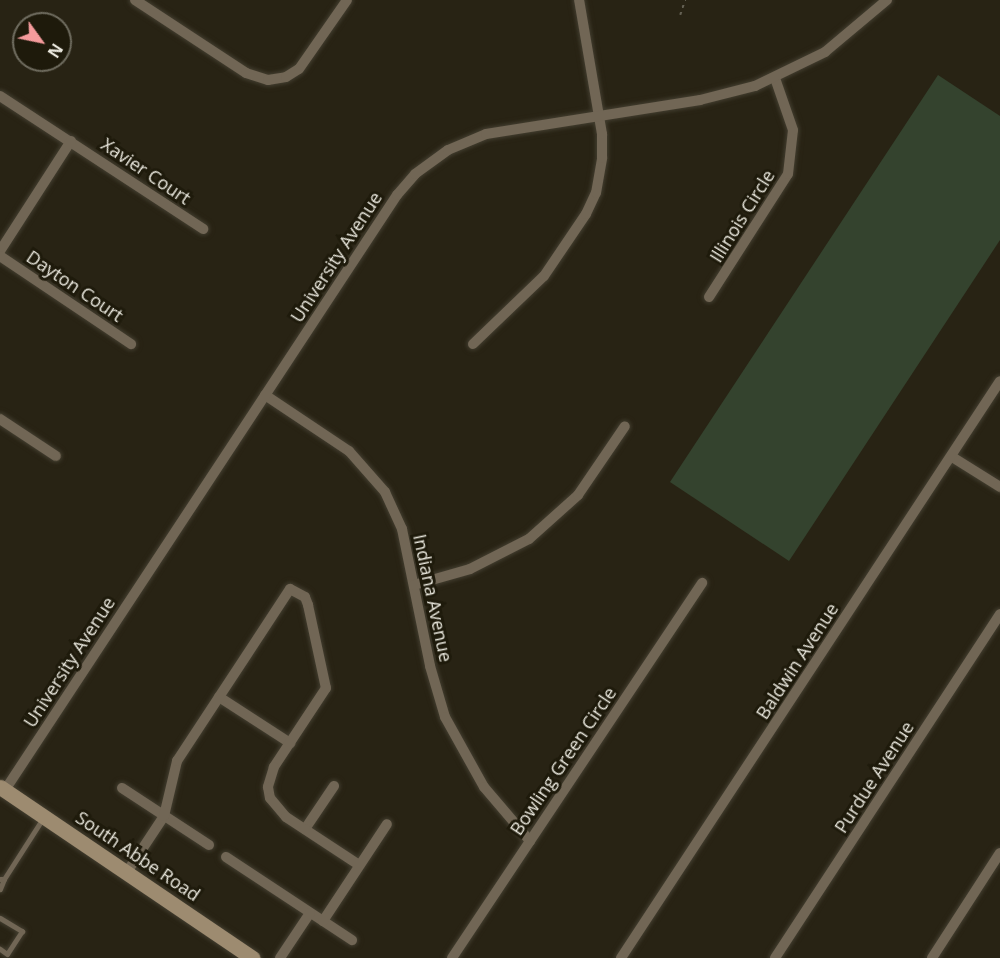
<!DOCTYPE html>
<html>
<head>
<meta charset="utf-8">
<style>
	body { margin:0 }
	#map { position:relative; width:1000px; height:958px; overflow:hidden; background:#282314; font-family:"Open Sans",sans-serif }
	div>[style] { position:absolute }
	.green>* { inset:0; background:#34432e }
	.path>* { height:1.5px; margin-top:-0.75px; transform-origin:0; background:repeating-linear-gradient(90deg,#646053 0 3px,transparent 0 7.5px) }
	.roads { filter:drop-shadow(0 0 2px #433e30) drop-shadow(0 0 2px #433e30) }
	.lane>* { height:5px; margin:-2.5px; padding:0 2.5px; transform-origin:2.5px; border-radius:2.5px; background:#716655 }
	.street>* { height:10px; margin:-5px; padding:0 5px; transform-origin:5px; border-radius:5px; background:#716655 }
	.secondary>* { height:15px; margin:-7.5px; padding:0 7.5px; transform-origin:7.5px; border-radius:7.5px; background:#9d8b70 }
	span { translate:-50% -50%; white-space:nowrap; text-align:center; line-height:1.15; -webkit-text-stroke:6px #1e1a0b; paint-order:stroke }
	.street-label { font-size:18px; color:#e9e7dd }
	.north { position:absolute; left:12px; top:12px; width:60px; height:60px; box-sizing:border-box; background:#1e1a0b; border:2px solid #6f6c5f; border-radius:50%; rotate:123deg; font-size:16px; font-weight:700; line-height:24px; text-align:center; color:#e9e7dd }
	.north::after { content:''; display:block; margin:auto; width:21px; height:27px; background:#f59b9c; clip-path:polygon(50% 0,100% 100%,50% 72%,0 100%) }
</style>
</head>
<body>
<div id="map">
	<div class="green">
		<i style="clip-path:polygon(938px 75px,1000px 116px,1000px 240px,789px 561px,670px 482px)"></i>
	</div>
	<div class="path">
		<i style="left:680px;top:15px;width:16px;rotate:-72deg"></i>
	</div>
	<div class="roads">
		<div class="lane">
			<i style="left:0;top:879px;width:4px"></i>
			<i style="left:4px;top:879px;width:11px;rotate:112deg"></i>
			<i style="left:4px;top:879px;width:72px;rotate:-57.4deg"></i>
			<i style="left:0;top:918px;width:26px;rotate:31deg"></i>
			<i style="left:22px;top:931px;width:27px;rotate:123deg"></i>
			<i style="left:7px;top:954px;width:9px;rotate:-144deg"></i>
		</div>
		<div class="street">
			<i style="left:135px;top:0;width:133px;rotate:33.3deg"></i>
			<i style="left:246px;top:73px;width:23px;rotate:18deg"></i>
			<i style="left:268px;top:80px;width:18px;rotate:-9deg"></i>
			<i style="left:286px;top:77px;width:15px;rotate:-32deg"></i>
			<i style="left:299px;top:69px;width:84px;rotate:-55.2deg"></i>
			<i style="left:0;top:96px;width:243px;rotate:33.2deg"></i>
			<i style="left:0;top:251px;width:131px;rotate:-57.2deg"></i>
			<i style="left:0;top:256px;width:158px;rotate:33.9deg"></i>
			<i style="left:709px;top:297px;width:146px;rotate:-57.3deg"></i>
			<i style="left:788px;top:174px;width:44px;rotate:-83.5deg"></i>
			<i style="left:793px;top:130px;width:55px;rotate:-109.1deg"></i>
			<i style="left:473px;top:344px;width:98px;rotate:-43.8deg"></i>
			<i style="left:544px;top:276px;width:75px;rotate:-55.9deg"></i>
			<i style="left:586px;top:214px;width:23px;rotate:-65deg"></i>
			<i style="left:596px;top:193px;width:36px;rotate:-80deg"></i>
			<i style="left:602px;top:158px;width:24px;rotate:-90deg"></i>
			<i style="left:602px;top:134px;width:136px;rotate:-99.7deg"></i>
			<i style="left:265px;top:395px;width:101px;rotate:33.7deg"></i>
			<i style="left:349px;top:451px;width:55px;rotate:48.7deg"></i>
			<i style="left:385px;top:492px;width:41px;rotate:65.3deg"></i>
			<i style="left:402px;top:529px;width:140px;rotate:78.4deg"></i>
			<i style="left:430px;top:666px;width:53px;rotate:73.6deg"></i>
			<i style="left:445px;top:717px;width:80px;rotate:60.9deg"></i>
			<i style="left:484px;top:787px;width:71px;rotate:49.6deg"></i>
			<i style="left:0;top:419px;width:67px;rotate:33.5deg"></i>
			<i style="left:952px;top:457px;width:57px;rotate:32deg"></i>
			<i style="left:414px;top:585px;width:58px;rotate:-15.9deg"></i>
			<i style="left:470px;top:569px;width:66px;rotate:-27deg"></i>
			<i style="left:529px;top:539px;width:66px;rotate:-41.9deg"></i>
			<i style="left:578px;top:495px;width:83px;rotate:-55.7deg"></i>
			<i style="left:219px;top:697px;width:85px;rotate:32.9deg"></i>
			<i style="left:122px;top:788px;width:104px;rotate:33.2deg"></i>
			<i style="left:5px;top:790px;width:713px;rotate:-56.62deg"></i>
			<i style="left:397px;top:195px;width:28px;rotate:-49deg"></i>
			<i style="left:415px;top:174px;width:41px;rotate:-36deg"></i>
			<i style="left:448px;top:150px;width:41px;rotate:-22.8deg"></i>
			<i style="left:486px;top:134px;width:217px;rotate:-9deg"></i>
			<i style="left:700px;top:100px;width:57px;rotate:-14.3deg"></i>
			<i style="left:755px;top:86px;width:78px;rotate:-25.9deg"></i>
			<i style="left:825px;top:52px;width:81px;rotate:-40deg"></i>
			<i style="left:305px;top:829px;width:52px;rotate:-56deg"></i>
			<i style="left:226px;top:857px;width:151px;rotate:33.4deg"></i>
			<i style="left:127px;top:872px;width:67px;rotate:-56.5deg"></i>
			<i style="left:164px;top:816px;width:57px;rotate:-76.7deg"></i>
			<i style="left:177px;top:761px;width:206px;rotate:-56.7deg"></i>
			<i style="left:290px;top:589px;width:17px;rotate:28deg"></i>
			<i style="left:305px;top:597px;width:9px;rotate:69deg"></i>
			<i style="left:308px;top:605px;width:85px;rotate:77.8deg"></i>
			<i style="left:326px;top:688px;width:95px;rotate:123.4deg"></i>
			<i style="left:274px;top:767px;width:21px;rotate:107deg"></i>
			<i style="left:268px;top:787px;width:11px;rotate:80deg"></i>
			<i style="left:270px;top:798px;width:25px;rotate:50deg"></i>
			<i style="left:286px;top:817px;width:87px;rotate:33.3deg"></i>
			<i style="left:323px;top:921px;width:116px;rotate:-56.6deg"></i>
			<i style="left:280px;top:958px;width:54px;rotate:-56.3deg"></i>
			<i style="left:452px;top:958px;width:451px;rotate:-56.3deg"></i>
			<i style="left:621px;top:958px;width:690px;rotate:-56.7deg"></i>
			<i style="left:775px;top:958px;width:411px;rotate:-56.8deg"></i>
			<i style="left:932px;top:958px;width:125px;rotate:-57.1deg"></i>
		</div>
		<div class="secondary">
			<i style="left:0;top:787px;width:305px;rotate:34.1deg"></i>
		</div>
	</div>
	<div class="street-label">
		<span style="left:146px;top:171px;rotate:34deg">Xavier Court</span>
		<span style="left:742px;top:216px;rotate:-58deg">Illinois Circle</span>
		<span style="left:336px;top:257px;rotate:-57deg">University Avenue</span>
		<span style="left:75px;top:286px;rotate:34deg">Dayton Court</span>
		<span style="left:433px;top:598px;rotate:78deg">Indiana Avenue</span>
		<span style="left:797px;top:661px;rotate:-57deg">Baldwin Avenue</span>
		<span style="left:69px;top:662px;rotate:-57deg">University Avenue</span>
		<span style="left:563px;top:761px;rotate:-56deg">Bowling Green Circle</span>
		<span style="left:874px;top:777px;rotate:-57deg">Purdue Avenue</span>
		<span style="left:138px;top:856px;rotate:34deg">South Abbe Road</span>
	</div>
	<div class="north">N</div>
</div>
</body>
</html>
